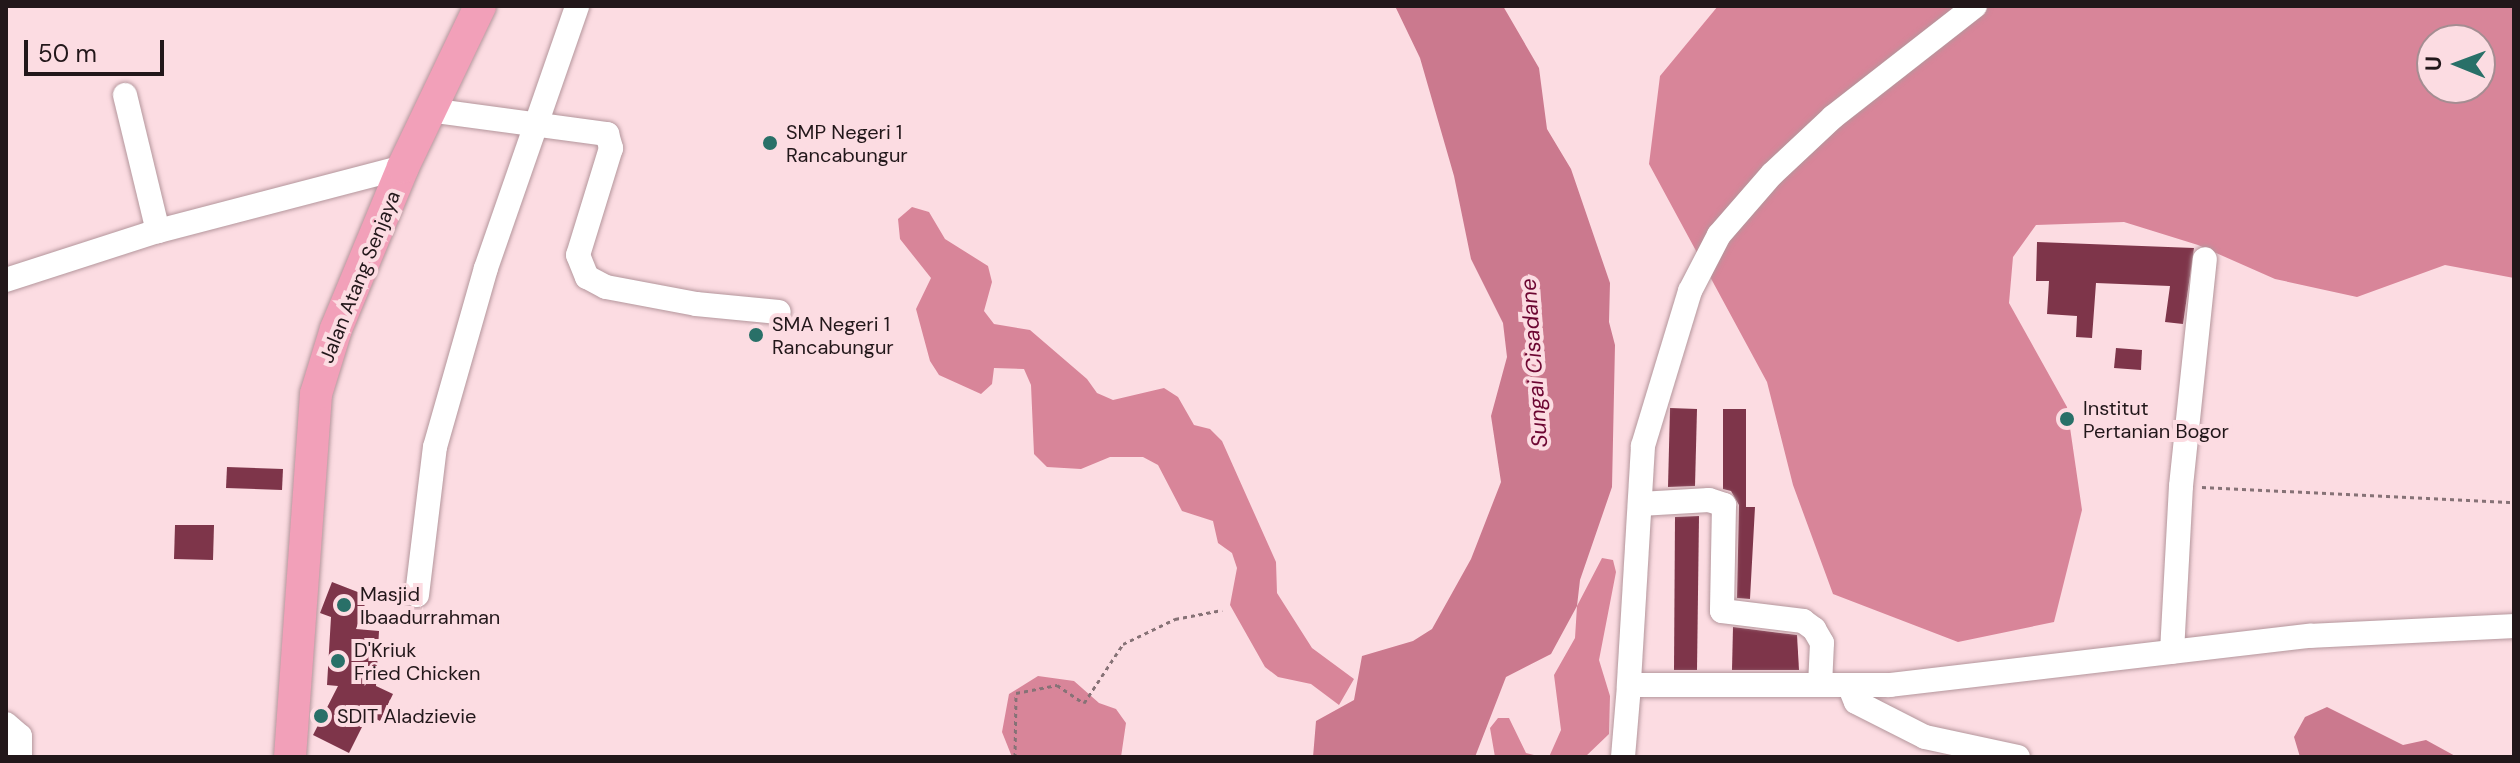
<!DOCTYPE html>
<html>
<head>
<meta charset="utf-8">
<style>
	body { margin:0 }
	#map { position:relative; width:2520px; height:763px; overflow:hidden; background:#fcdce2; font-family:"DM Sans",sans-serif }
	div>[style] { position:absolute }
	.forest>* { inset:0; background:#d88599 }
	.water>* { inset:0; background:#cb798e }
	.building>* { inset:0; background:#7e354a }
	.path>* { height:3px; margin-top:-1.5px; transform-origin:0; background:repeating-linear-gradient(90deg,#867276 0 4px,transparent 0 8px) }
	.roads { filter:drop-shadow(0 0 2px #b4969c) drop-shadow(0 0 2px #b4969c) }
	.minor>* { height:24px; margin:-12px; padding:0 12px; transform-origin:12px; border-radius:12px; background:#fff }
	.major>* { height:32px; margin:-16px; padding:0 16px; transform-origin:16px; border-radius:16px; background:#f2a0b9 }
	.dots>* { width:22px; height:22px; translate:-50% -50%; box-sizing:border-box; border:4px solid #fcdce2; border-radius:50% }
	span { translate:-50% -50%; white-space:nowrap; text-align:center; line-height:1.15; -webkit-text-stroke:8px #fcdce2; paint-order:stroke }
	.poi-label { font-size:20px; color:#22171a }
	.left { translate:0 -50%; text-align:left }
	.street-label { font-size:20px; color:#22171a }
	.water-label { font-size:22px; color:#6c0531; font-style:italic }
	.frame { position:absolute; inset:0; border:8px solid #22171a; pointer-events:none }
	.north { position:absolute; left:2416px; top:24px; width:80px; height:80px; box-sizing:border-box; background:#fcdce2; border:2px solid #a58d92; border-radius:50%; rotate:271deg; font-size:22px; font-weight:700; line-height:32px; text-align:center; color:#22171a }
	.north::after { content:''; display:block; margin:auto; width:28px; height:36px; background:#297068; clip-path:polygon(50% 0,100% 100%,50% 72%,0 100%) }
	.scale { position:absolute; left:24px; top:40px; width:140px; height:36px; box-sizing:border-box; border:4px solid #22171a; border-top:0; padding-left:10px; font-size:24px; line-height:28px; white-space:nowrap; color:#22171a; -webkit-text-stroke:6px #fcdce2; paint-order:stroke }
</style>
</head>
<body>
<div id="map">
	<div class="forest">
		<i style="clip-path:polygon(evenodd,1718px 6px,2514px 6px,2514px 278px,2445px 265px,2357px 297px,2275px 279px,2198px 245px,2124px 222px,2036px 225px,2013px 257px,2009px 303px,2067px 407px,2082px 510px,2054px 622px,1958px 642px,1833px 594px,1793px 485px,1767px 382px,1649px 164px,1660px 76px,1718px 6px,2432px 40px,2480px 40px,2480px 88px,2432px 88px,2432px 40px)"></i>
		<i style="clip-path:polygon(912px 207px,929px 212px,945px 239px,988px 266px,992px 282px,984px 311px,994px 324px,1030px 330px,1087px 379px,1097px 393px,1113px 400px,1164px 388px,1178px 397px,1194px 425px,1210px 429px,1222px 441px,1276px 562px,1277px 593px,1312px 648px,1354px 679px,1339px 705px,1311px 684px,1278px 677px,1265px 667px,1230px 605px,1237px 568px,1232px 553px,1218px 543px,1213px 521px,1182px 511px,1158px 465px,1143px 457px,1110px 457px,1081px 469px,1047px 467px,1034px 454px,1031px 385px,1024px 369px,994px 368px,992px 384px,981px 394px,939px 375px,930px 361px,916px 309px,931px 278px,900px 239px,898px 219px)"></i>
		<i style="clip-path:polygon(1602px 558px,1613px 560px,1616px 572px,1599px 660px,1610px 696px,1609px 734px,1585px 757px,1549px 757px,1561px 730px,1554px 675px,1575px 638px,1577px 606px)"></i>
		<i style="clip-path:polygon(1038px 676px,1074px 681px,1099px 703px,1116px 709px,1126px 723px,1121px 757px,1012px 757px,1002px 732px,1009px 694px)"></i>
		<i style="clip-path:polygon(1498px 718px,1509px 718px,1526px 753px,1542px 757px,1495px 757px,1490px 728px)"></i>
	</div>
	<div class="water">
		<i style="clip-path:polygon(1395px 6px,1503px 6px,1539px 68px,1547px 129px,1571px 169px,1610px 283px,1609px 322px,1615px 345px,1612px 487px,1580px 580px,1577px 606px,1551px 654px,1506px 677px,1475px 757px,1313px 757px,1316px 721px,1354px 700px,1362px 656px,1413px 641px,1432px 629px,1471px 559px,1501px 482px,1491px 416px,1507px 357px,1503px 323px,1471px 259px,1454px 176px,1420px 58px)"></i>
		<i style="clip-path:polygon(2327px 707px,2403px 745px,2426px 740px,2457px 757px,2300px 757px,2294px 737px,2305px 717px)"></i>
	</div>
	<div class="building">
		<i style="clip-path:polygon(2037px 242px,2194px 248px,2183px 324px,2165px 322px,2170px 286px,2096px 283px,2092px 338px,2076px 337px,2077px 316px,2047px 314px,2049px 281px,2036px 281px)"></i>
		<i style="clip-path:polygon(2116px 348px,2142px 350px,2141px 370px,2114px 368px)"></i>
		<i style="clip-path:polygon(1670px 408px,1697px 409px,1695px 486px,1668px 487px)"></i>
		<i style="clip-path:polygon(1723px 409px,1746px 409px,1746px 507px,1755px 507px,1750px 599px,1737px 598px,1739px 505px,1731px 491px,1723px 489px)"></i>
		<i style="clip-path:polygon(227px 467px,283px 469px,282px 490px,226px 488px)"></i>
		<i style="clip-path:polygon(1699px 516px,1697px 670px,1674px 670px,1675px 517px)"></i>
		<i style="clip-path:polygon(175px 525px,214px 525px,213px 560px,174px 559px)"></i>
		<i style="clip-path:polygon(332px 582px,368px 596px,356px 629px,379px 631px,376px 686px,393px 694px,380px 721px,368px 715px,349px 753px,313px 735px,338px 686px,327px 685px,331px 617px,320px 613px)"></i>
		<i style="clip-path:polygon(1733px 627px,1797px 635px,1799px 670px,1732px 670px)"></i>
	</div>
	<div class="path">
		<i style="left:2202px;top:487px;width:312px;rotate:2.8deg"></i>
		<i style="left:1015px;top:757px;width:64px;rotate:-89.1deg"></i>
		<i style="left:1016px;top:693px;width:42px;rotate:-11deg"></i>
		<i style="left:1057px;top:685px;width:32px;rotate:34deg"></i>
		<i style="left:1084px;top:703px;width:71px;rotate:-56.5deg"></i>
		<i style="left:1123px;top:644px;width:58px;rotate:-25.7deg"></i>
		<i style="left:1175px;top:619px;width:48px;rotate:-10.8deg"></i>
	</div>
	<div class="roads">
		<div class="minor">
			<i style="left:1975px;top:6px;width:180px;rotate:142deg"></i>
			<i style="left:1833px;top:117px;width:83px;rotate:136.9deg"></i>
			<i style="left:1772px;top:174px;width:81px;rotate:131deg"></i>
			<i style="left:1719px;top:235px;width:63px;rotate:117.4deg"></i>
			<i style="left:1690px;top:291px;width:162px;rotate:106.9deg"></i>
			<i style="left:1643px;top:446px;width:239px;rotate:93.4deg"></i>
			<i style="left:1629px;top:685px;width:261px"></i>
			<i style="left:1890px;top:685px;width:423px;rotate:-6.7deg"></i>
			<i style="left:2310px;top:636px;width:204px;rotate:-2.8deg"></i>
			<i style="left:125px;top:95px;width:140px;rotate:76.4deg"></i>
			<i style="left:429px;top:110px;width:180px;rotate:7.7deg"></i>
			<i style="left:607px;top:134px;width:15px;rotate:74deg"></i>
			<i style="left:611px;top:148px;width:112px;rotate:107.1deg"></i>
			<i style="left:578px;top:255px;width:24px;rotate:68deg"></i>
			<i style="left:587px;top:277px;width:21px;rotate:28deg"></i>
			<i style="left:606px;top:287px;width:92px;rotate:10.7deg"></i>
			<i style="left:696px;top:304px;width:83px;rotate:5.5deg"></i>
			<i style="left:6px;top:280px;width:160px;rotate:-17.9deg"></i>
			<i style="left:158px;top:231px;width:253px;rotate:-14.6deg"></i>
			<i style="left:1640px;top:504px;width:69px;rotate:-3.3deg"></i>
			<i style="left:1709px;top:500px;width:16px;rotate:18deg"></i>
			<i style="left:1724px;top:505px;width:106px;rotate:91.1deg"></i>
			<i style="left:1722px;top:611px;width:82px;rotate:7deg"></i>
			<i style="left:1803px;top:621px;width:14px;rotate:36deg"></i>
			<i style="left:1814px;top:629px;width:16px;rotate:60deg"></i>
			<i style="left:1822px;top:643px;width:42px;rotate:92.7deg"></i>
			<i style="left:417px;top:595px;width:149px;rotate:-83.1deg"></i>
			<i style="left:435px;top:447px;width:186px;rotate:-74.1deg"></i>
			<i style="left:486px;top:268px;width:277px;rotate:-70.8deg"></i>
			<i style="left:2172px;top:652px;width:166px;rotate:-86.9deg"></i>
			<i style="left:2181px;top:486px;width:228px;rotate:-84deg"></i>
			<i style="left:1849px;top:685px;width:18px;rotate:68deg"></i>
			<i style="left:1856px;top:702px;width:77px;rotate:26.9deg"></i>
			<i style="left:1925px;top:737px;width:95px;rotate:12.1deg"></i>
			<i style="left:6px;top:724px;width:18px;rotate:41deg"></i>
			<i style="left:20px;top:736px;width:21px;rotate:90deg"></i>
			<i style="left:1623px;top:757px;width:72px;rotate:-85.2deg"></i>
		</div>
		<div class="major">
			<i style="left:290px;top:757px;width:364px;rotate:-85.9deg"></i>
			<i style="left:316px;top:394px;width:68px;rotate:-72.9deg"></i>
			<i style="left:336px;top:329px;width:175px;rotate:-67.5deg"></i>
			<i style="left:403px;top:167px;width:178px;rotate:-64.4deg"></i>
		</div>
	</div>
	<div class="dots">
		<i style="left:770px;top:143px;background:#297068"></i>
		<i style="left:756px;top:335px;background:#297068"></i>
		<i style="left:2067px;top:419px;background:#297068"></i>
		<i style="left:344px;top:605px;background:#297068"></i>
		<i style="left:338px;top:661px;background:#297068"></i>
		<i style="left:321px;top:716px;background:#297068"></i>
	</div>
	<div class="poi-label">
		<span class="left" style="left:786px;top:144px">SMP Negeri 1<br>Rancabungur</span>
		<span class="left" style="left:772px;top:336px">SMA Negeri 1<br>Rancabungur</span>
		<span class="left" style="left:2083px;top:420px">Institut<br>Pertanian Bogor</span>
		<span class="left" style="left:360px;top:606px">Masjid<br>Ibaadurrahman</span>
		<span class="left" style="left:354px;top:662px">D'Kriuk<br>Fried Chicken</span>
		<span class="left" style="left:337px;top:716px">SDIT Aladzievie</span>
	</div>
	<div class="street-label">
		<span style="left:360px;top:277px;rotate:-68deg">Jalan Atang Senjaya</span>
	</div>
	<div class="water-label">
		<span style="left:1534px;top:363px;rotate:-94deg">Sungai Cisadane</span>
	</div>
	<div class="frame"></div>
	<div class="north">U</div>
	<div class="scale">50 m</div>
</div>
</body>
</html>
